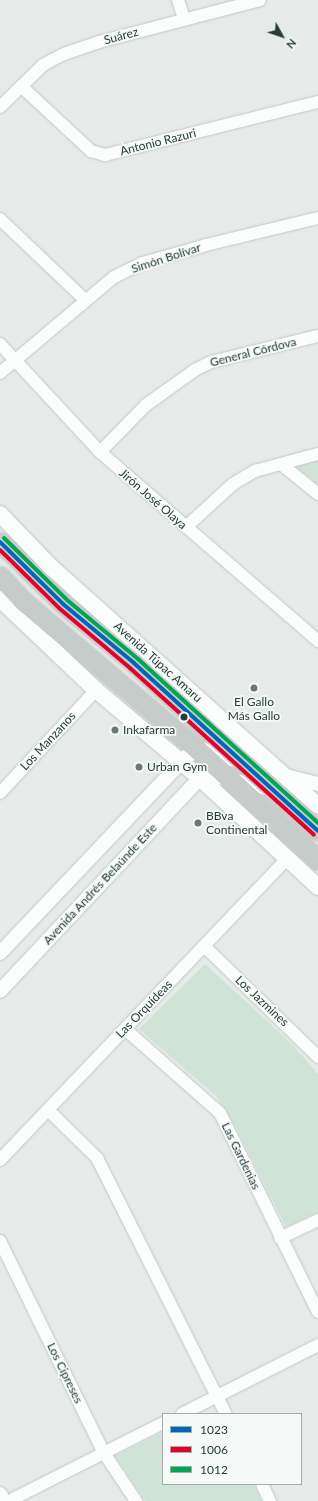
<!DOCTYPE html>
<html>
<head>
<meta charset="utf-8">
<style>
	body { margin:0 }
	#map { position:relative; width:318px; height:1501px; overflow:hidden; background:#e6ebe9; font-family:Lato,sans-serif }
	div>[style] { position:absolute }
	.green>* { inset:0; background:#d1e3d6 }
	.roads { filter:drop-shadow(0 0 1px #c3c8c6) drop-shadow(0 0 1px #c3c8c6) }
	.minor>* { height:12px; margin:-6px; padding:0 6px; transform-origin:6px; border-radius:6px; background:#fbfcfc }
	.tertiary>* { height:14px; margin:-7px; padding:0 7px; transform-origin:7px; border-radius:7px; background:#fbfcfc }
	.secondary>* { height:16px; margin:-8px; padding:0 8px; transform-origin:8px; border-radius:8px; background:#fbfcfc }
	.trunk>* { height:19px; margin:-9.5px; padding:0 9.5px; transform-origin:9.5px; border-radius:9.5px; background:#c6ccca }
	.bus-1>* { height:4px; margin:-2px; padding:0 2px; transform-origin:2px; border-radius:2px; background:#0065bd }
	.bus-2>* { height:4px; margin:-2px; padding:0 2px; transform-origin:2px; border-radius:2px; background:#e4002b }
	.bus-3>* { height:4px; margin:-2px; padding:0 2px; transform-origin:2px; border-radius:2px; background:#00a651 }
	.dots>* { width:11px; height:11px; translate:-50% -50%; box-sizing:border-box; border:2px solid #f5f9f7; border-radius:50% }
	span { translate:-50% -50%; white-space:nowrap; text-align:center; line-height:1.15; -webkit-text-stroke:3.5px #f5f9f7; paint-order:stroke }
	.street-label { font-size:12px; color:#253d36 }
	.poi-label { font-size:12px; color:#253d36 }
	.left { translate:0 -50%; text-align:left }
	.legend { position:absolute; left:162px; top:1413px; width:140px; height:72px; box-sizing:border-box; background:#f5f9f7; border:1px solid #a2aeaa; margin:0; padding:5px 7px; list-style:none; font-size:12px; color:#253d36 }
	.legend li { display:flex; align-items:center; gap:8px; height:20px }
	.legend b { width:20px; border:1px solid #a2aeaa }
	.north { position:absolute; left:262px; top:16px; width:40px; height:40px; -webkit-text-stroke:3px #f5f9f7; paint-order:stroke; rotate:130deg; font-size:11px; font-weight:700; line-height:16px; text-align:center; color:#253d36 }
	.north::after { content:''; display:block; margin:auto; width:14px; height:18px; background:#253d36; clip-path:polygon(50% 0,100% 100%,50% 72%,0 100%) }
</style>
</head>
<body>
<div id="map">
	<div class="green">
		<i style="clip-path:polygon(318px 460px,318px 485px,295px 466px)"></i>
		<i style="clip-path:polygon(205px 964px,291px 1043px,318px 1074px,318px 1212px,286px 1227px,235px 1126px,217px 1097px,139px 1029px)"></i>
		<i style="clip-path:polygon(163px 1432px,163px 1484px,253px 1484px,262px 1501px,145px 1501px,115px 1456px)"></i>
	</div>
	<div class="roads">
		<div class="minor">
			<i style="left:178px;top:0;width:20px;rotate:72deg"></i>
			<i style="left:21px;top:86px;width:96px;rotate:42.9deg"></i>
			<i style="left:91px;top:151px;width:15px;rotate:16deg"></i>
			<i style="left:105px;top:155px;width:219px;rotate:-14deg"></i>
			<i style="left:0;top:107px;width:60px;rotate:-44.3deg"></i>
			<i style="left:43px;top:65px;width:24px;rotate:-28deg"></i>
			<i style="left:64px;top:54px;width:37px;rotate:-19deg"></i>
			<i style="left:99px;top:42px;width:166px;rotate:-14.6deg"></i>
			<i style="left:0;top:219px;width:116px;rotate:43.6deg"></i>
			<i style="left:0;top:344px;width:147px;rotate:47.2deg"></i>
			<i style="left:100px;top:452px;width:289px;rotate:40.9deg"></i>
			<i style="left:0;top:373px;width:149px;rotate:-40.1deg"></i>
			<i style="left:114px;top:277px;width:32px;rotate:-26deg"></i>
			<i style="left:143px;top:263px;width:66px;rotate:-15.9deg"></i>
			<i style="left:206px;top:245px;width:115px;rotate:-13.6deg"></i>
			<i style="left:100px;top:452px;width:66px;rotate:-45.6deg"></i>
			<i style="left:146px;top:405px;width:60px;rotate:-35.5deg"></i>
			<i style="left:195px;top:370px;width:18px;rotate:-27deg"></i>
			<i style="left:211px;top:362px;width:110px;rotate:-13.7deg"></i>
			<i style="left:281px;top:464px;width:48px;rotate:39deg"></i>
			<i style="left:186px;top:527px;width:64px;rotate:-42.5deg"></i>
			<i style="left:233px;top:484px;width:26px;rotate:-31deg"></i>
			<i style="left:255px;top:471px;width:65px;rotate:-15.1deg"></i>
			<i style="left:0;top:793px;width:141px;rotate:-47deg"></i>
			<i style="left:204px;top:946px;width:159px;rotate:44.2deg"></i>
			<i style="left:125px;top:1029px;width:127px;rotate:41.5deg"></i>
			<i style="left:220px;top:1113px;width:222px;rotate:63.8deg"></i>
			<i style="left:48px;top:1110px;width:69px;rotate:44.4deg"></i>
			<i style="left:97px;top:1158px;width:287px;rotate:63.3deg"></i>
			<i style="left:0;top:1160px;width:417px;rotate:-46.4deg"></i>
			<i style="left:280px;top:1238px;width:42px;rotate:-25.3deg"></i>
			<i style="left:0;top:1241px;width:236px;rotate:63.9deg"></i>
			<i style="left:104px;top:1453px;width:58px;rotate:56.3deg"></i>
			<i style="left:182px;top:1414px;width:153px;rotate:-26.9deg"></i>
			<i style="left:262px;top:1484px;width:19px;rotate:65deg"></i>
			<i style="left:9px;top:1501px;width:173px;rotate:-26.9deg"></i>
		</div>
		<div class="tertiary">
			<i style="left:282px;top:775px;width:37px;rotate:14deg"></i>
			<i style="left:0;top:953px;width:272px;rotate:-46.5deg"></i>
			<i style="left:187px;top:756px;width:16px;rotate:-27deg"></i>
			<i style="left:201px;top:749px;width:38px;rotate:18deg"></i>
			<i style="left:0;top:991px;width:292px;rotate:-46.8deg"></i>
			<i style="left:200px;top:778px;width:19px;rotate:-3deg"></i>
			<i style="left:219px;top:777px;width:57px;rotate:13.3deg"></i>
			<i style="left:0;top:1494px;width:8px;rotate:60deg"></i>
		</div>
		<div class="secondary">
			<i style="left:0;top:514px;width:74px;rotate:46.1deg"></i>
			<i style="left:51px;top:567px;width:358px;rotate:41.8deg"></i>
			<i style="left:0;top:599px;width:132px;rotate:43.5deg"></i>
			<i style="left:96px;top:690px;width:136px;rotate:40.2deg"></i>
			<i style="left:200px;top:778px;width:161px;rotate:42.7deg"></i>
		</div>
		<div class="trunk">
			<i style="left:0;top:542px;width:88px;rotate:44.5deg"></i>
			<i style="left:63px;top:604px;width:92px;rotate:39.7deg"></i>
			<i style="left:134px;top:663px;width:249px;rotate:42.4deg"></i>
			<i style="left:0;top:576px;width:33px;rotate:47deg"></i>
			<i style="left:22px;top:600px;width:231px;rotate:40.4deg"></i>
			<i style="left:198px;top:750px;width:163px;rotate:42.5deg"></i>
		</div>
	</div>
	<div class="bus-1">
		<i style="left:0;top:542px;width:88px;rotate:44.5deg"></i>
		<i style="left:63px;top:604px;width:92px;rotate:39.7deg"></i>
		<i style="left:134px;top:663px;width:249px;rotate:42.4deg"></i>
	</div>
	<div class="bus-2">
		<i style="left:0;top:550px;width:83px;rotate:44.5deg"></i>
		<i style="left:59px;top:608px;width:93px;rotate:40.2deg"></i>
		<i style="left:130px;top:668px;width:248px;rotate:42.2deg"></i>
	</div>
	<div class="bus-3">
		<i style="left:4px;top:538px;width:88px;rotate:44.5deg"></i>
		<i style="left:67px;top:600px;width:92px;rotate:39.7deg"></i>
		<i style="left:138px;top:659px;width:244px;rotate:42.3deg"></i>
	</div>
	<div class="dots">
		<i style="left:254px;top:688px;background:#697a75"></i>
		<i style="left:184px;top:717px;background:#253d36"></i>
		<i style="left:115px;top:730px;background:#697a75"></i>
		<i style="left:139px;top:767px;background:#697a75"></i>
		<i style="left:198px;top:823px;background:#697a75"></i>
	</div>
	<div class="street-label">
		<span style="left:121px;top:36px;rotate:-15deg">Suárez</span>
		<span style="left:158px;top:142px;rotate:-14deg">Antonio Razuri</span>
		<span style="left:166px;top:258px;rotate:-18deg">Simón Bolívar</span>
		<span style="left:253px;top:352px;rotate:-14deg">General Córdova</span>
		<span style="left:153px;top:499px;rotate:41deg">Jirón José Olaya</span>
		<span style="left:158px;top:662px;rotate:42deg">Avenida Túpac Amaru</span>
		<span style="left:48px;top:741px;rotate:-47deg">Los Manzanos</span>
		<span style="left:100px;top:884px;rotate:-47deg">Avenida Andrés Belaúnde Este</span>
		<span style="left:262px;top:1001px;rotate:43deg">Los Jazmines</span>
		<span style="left:144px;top:1009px;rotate:-46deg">Las Orquídeas</span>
		<span style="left:241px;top:1156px;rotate:64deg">Las Gardenias</span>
		<span style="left:65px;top:1373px;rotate:64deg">Los Cipreses</span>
	</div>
	<div class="poi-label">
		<span style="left:254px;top:709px">El Gallo<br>Más Gallo</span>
		<span class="left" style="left:123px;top:730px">Inkafarma</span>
		<span class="left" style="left:147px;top:767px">Urban Gym</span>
		<span class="left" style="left:206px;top:823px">BBva<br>Continental</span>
	</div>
	<ul class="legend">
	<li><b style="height:5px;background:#0065bd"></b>1023</li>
	<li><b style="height:5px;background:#e4002b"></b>1006</li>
	<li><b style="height:5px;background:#00a651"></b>1012</li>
	</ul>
	<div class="north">N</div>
</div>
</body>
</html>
